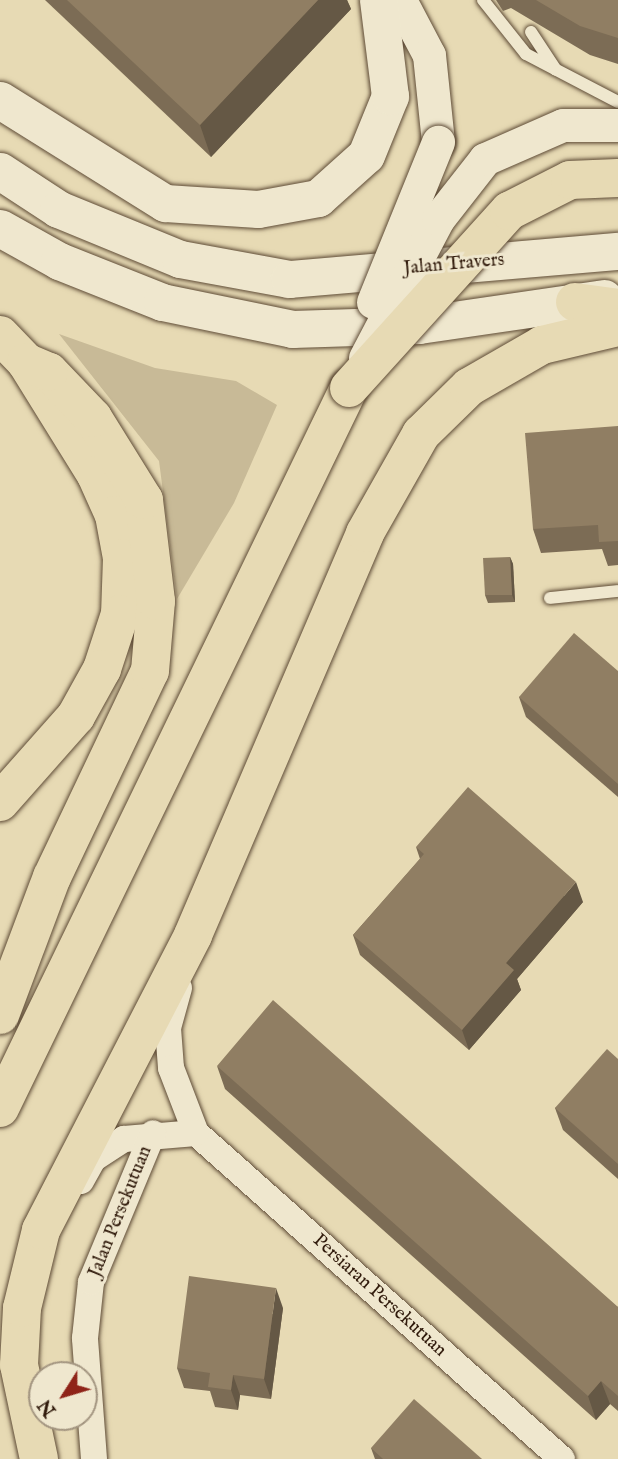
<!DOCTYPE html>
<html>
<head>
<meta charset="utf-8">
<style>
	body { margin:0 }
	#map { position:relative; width:618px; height:1459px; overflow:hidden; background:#e7dab4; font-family:"IM FELL English",serif }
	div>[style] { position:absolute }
	.green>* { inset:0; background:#c8ba97 }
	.roads { filter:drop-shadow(0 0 2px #5e4b36) drop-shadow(0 0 2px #5e4b36) }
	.service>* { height:12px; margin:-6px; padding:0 6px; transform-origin:6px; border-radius:6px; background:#efe7ce }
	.minor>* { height:26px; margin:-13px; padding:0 13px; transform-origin:13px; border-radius:13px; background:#efe7ce }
	.tertiary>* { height:33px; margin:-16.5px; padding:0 16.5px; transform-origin:16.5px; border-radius:16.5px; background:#efe7ce }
	.secondary>* { height:37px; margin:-18.5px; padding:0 18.5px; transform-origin:18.5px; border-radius:18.5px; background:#efe7ce }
	.primary>* { height:38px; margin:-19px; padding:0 19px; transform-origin:19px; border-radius:19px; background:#e7dab4 }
	.bridges { filter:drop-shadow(0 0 2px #5e4b36) drop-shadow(0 0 2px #5e4b36) }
	.tertiary-bridge>* { height:33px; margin:-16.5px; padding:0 16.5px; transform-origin:16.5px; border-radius:16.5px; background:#efe7ce }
	.primary-bridge>* { height:38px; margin:-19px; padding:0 19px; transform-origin:19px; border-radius:19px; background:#e7dab4 }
	.wall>* { inset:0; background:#7c6c55 }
	.shaded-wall>* { inset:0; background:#655845 }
	.building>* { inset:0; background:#907e63 }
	span { translate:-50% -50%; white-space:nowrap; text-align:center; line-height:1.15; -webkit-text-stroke:6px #efe7ce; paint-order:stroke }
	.street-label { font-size:19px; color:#311b0c }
	.north { position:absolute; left:28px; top:1361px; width:70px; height:70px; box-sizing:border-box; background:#efe7ce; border:2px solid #a39580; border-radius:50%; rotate:233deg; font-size:19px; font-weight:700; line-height:28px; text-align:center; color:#311b0c }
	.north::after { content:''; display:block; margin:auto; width:24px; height:32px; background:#8f2418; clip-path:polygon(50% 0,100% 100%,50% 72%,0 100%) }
</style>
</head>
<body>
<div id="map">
	<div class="green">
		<i style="clip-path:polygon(59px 334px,155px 368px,236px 381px,277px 405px,234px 503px,177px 599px,159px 461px)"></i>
	</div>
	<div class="roads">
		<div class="service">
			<i style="left:483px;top:0;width:69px;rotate:51.5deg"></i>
			<i style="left:526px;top:54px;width:104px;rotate:27.6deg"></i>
			<i style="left:531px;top:32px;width:45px;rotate:56.7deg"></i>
			<i style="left:550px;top:598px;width:68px;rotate:-5.9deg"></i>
		</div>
		<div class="minor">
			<i style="left:179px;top:988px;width:41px;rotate:105.4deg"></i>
			<i style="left:168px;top:1028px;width:40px;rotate:85.7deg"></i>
			<i style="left:171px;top:1068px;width:70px;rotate:69deg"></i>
			<i style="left:196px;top:1133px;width:490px;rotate:41.7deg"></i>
			<i style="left:81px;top:1181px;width:25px;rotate:-61deg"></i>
			<i style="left:93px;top:1159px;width:37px;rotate:-33deg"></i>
			<i style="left:124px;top:1139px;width:72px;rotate:-4.8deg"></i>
			<i style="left:94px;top:1459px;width:121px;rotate:-94.3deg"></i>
			<i style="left:85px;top:1338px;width:56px;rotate:-83.9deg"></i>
			<i style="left:91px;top:1282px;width:161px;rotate:-67.4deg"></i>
		</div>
		<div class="tertiary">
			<i style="left:400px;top:0;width:62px;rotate:62.2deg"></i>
			<i style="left:429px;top:55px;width:87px;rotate:84.1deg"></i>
		</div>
		<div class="secondary">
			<i style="left:0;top:100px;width:195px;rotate:32deg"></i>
			<i style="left:165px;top:203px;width:93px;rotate:3.7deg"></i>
			<i style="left:258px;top:209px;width:61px;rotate:-10.4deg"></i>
			<i style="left:318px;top:198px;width:64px;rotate:-41.9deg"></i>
			<i style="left:366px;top:155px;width:64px;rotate:-67.9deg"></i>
			<i style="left:390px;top:96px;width:97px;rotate:-97.1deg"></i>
			<i style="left:0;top:171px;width:69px;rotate:33.2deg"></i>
			<i style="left:58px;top:209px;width:132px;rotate:22.3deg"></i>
			<i style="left:180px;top:259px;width:111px;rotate:10.4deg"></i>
			<i style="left:289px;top:279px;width:330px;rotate:-4.9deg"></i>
			<i style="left:0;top:228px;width:68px;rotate:29.2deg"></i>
			<i style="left:59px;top:261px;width:111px;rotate:21.7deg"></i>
			<i style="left:162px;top:302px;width:133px;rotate:11.7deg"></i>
			<i style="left:292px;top:329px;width:127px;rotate:-1.8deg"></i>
			<i style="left:419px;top:325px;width:187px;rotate:-8.3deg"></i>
		</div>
		<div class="primary">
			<i style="left:575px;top:302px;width:43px;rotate:7.9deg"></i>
			<i style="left:0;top:335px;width:37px;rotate:46deg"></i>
			<i style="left:26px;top:362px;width:133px;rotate:58.2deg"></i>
			<i style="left:96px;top:475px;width:44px;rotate:65.8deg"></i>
			<i style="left:114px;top:515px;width:44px;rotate:79.5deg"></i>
			<i style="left:122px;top:558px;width:56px;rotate:92deg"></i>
			<i style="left:120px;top:614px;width:58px;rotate:108.1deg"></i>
			<i style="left:102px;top:669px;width:54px;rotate:119deg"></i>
			<i style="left:76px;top:716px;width:115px;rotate:131.5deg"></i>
			<i style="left:0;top:1015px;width:147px;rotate:-69.4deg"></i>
			<i style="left:52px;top:877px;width:228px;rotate:-64.6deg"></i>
			<i style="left:150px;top:671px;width:70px;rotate:-85.1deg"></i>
			<i style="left:156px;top:601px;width:102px;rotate:-96.8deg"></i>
			<i style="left:144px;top:500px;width:97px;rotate:-121.9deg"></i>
			<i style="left:93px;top:418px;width:64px;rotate:-133.7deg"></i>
			<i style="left:49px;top:372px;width:25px;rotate:-157deg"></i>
			<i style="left:0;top:1108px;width:800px;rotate:-64.14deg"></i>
			<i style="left:39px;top:1459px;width:96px;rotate:-102deg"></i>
			<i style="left:19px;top:1365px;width:57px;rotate:-87deg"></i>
			<i style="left:22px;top:1308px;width:80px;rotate:-76.3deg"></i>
			<i style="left:41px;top:1230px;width:332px;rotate:-62.7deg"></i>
			<i style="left:193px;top:935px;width:437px;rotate:-66.8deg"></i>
			<i style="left:365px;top:533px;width:114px;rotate:-60.5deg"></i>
			<i style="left:421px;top:434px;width:67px;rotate:-44.4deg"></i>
			<i style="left:469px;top:387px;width:84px;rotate:-29.9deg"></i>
			<i style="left:542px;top:345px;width:78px;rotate:-13.3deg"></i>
		</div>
	</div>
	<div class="bridges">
		<div class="tertiary-bridge">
			<i style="left:373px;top:302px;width:173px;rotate:-67.9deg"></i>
			<i style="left:365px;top:358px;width:157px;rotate:-62.3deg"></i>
			<i style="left:438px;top:219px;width:76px;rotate:-51.9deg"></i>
			<i style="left:485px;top:159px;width:85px;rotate:-23.6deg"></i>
			<i style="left:563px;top:125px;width:55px"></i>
		</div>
		<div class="primary-bridge">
			<i style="left:349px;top:388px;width:239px;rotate:-47.9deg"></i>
			<i style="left:509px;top:211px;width:68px;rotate:-26.9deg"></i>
			<i style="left:570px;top:180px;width:48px;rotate:-2.4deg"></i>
		</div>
	</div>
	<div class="wall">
		<i style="clip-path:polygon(45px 0,347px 0,351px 9px,211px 157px)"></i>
		<i style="clip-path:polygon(496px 0,618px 0,618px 64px,590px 55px,511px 8px,503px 11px)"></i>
		<i style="clip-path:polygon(618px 426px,618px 565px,608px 566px,602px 549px,541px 553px,533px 529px)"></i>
		<i style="clip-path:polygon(510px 557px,513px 564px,515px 602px,488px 603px,485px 595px)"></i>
		<i style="clip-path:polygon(618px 671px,618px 797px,526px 717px,519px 697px)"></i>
		<i style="clip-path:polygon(416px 847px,583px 902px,517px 979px,521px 990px,469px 1050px,360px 955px,353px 935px,420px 859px)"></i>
		<i style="clip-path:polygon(618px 1059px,618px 1179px,563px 1130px,555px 1108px)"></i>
		<i style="clip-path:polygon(217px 1066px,618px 1307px,618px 1411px,610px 1404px,596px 1420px,225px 1089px)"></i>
		<i style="clip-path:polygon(283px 1308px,271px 1399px,240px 1395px,238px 1410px,215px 1407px,210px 1391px,184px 1388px,177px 1368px)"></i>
		<i style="clip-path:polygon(371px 1448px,482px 1459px,375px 1459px)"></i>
	</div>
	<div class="shaded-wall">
		<i style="clip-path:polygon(318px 0,347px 0,351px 9px,211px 157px,200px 125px)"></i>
		<i style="clip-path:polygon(510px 557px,513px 564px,515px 602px,512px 595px)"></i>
		<i style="clip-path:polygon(576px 882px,583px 902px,517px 979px,521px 990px,469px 1050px,462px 1030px,506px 963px)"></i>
		<i style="clip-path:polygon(276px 1288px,283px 1308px,271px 1399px,264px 1379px)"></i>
		<i style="clip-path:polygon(233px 1375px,240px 1395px,238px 1410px,231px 1390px)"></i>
		<i style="clip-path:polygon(601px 1381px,610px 1404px,596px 1420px,588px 1396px)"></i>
	</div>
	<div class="building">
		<i style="clip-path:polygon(67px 0,318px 0,200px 125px)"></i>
		<i style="clip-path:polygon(536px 0,618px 0,618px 38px,580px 26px)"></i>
		<i style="clip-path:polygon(618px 426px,618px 541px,599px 542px,598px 525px,533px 529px,525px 433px)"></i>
		<i style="clip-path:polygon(510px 557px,512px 595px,485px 595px,483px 558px)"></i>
		<i style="clip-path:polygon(574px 633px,618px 671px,618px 784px,519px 697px)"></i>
		<i style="clip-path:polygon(468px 787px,576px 882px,506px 963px,514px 970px,462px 1030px,353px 935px,424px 854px,416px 847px)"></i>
		<i style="clip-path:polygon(273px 1000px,618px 1307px,618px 1396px,601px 1381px,588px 1396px,217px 1066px)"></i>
		<i style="clip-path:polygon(607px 1049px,618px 1059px,618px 1164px,555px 1108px)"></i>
		<i style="clip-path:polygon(189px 1276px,276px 1288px,264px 1379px,233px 1375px,231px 1390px,208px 1387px,210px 1373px,177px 1368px)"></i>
		<i style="clip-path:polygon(414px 1399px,482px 1459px,383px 1459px,371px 1448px)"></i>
	</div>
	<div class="street-label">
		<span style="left:454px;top:265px;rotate:-5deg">Jalan Travers</span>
		<span style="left:121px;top:1212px;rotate:-68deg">Jalan Persekutuan</span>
		<span style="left:379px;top:1296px;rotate:42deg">Persiaran Persekutuan</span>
	</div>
	<div class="north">N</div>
</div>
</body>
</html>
